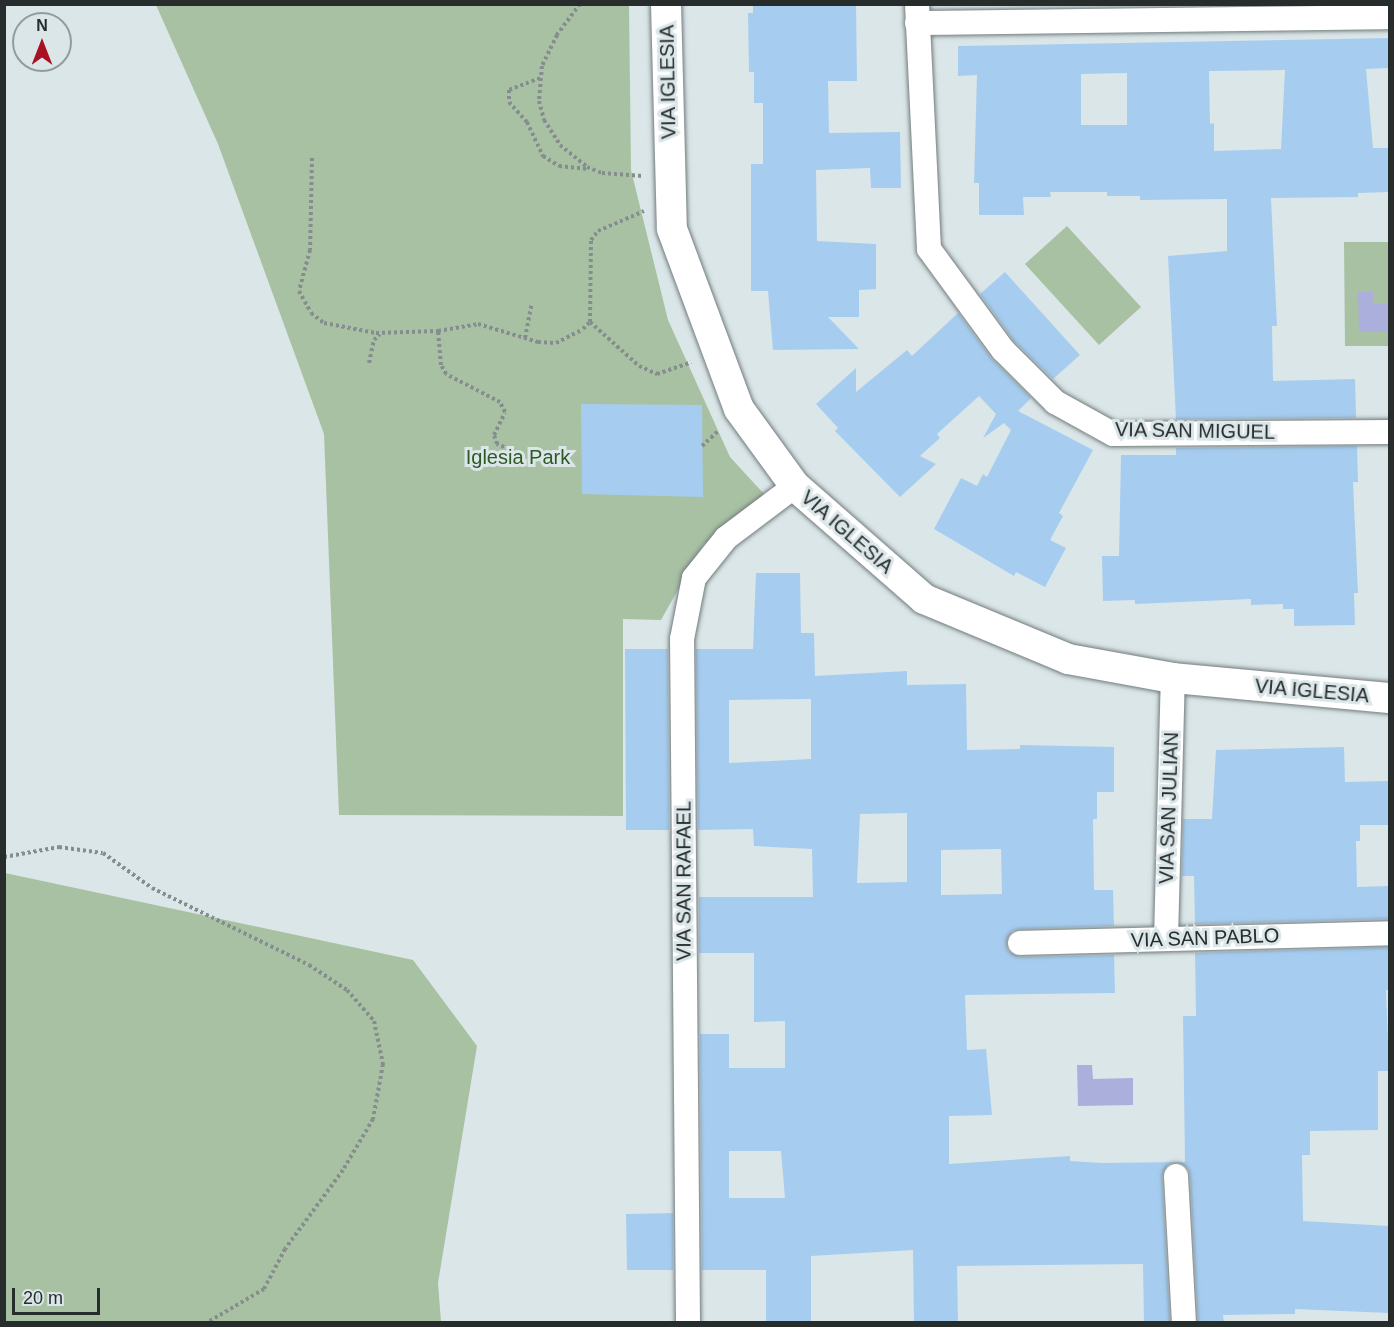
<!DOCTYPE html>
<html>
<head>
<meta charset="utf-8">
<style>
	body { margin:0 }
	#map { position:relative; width:1394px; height:1327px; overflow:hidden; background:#dbe6e8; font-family:Helvetica,sans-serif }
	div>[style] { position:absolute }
	.green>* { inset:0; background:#a8c1a3 }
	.water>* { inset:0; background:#aaafdc }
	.building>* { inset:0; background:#a6cdf0 }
	.path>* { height:4px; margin-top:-2px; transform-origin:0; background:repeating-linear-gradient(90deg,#858d8e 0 3px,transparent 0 6px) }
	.roads { filter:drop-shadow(0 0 2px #727c7e) drop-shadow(0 0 2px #727c7e) }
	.minor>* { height:24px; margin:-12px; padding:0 12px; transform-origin:12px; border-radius:12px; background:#fff }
	.tertiary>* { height:30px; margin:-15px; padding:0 15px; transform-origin:15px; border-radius:15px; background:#fff }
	span { translate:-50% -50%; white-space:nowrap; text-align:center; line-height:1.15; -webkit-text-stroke:6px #dbe6e8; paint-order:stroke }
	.street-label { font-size:20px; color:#272c2d }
	.park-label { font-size:20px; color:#2e5925 }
	.frame { position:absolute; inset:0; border:6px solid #272c2d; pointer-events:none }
	.north { position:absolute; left:12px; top:12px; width:60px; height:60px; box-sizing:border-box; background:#dbe6e8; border:2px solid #939c9d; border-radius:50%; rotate:0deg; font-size:16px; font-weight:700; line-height:24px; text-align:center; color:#272c2d }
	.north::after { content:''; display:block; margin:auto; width:21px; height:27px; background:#a81123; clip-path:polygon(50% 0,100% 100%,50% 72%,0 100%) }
	.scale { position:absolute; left:12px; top:1288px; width:88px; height:27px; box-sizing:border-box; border:3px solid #272c2d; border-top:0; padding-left:8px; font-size:18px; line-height:21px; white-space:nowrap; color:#272c2d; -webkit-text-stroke:4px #dbe6e8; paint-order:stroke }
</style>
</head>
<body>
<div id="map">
	<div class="green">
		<i style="clip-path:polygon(156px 5px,629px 5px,631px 170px,668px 320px,730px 457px,765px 495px,703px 545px,661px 620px,623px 619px,623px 816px,339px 815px,324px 434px,218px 144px)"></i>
		<i style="clip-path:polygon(1067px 226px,1141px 307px,1099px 345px,1025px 264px)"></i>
		<i style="clip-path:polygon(1389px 226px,1389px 346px,1345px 346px,1344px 242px,1389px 242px)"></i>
		<i style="clip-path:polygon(5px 873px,413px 960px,477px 1046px,438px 1283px,441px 1322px,5px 1322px)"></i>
	</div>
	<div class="water">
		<i style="clip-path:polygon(1358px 292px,1373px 292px,1374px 304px,1389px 303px,1389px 332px,1359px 332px)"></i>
		<i style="clip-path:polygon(1077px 1065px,1092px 1065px,1093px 1079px,1133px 1078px,1133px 1105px,1078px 1106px)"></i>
	</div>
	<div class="building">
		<i style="clip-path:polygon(753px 4px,856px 4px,857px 81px,828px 81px,829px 133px,900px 132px,901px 188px,871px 188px,870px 168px,816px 170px,817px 241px,876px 244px,876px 289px,859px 290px,859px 317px,828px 317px,859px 349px,773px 350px,768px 291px,751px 291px,751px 164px,763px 164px,763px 103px,754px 103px,754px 72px,749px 72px,748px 13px,753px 13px)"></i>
		<i style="clip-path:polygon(evenodd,1389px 38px,1389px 68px,1366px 69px,1373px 148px,1389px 148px,1389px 192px,1358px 193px,1358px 197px,1271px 198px,1277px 326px,1272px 326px,1273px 381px,1355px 379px,1356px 418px,1176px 419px,1168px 256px,1227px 251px,1227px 199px,1140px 200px,1140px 196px,1107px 196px,1107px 192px,1050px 192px,1051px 197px,1023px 197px,1024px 215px,979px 215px,979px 183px,974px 183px,977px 75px,958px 76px,958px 46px,1389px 38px,1285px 70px,1281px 149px,1214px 151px,1214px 123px,1210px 124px,1209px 71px,1285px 70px,1389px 38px,1127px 73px,1127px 125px,1081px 125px,1081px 74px,1127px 73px)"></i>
		<i style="clip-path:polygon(1005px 272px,1080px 355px,1053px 379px,1014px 341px,980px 294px)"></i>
		<i style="clip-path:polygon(958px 313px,992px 359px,1031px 398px,1018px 411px,1093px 450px,1059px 513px,1063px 516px,1050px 540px,1066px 548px,1045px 587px,1016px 572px,1014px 576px,934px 529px,961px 478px,977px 486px,983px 474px,987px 477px,1011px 430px,1004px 423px,983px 438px,996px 414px,979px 396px,937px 434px,940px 438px,920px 456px,936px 464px,900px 497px,835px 431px,838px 428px,816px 404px,856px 368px,856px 392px,907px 350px,912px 356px)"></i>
		<i style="clip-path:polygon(581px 404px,702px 405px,703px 497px,582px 494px)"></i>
		<i style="clip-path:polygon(1357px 446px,1358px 482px,1353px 482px,1358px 593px,1354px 593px,1355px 625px,1294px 626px,1294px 609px,1283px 609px,1283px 604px,1251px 605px,1251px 599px,1135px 604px,1135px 600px,1103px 601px,1102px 556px,1119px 556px,1121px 455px,1176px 455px,1176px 448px)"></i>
		<i style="clip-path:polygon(evenodd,756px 573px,800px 573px,801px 633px,814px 633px,815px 676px,907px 671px,907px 685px,966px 684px,967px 750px,1020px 749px,1020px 745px,1114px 747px,1114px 792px,1097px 792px,1097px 819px,1093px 819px,1094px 890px,1113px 890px,1114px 926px,1020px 929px,1012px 931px,1006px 943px,1008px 951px,1020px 957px,1114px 955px,1115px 993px,965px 995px,967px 1050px,986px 1049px,992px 1115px,949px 1116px,949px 1164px,1070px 1156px,1070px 1161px,1101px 1163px,1185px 1162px,1183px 1016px,1196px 1016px,1195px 953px,1389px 947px,1389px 990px,1386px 990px,1389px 1071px,1378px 1071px,1378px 1130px,1310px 1131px,1310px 1155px,1302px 1155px,1303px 1221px,1389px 1226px,1389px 1313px,1295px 1309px,1295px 1314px,1223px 1315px,1224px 1323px,1198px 1323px,1190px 1175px,1188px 1168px,1176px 1162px,1168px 1164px,1162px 1177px,1170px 1323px,1144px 1323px,1143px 1264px,957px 1266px,958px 1323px,914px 1323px,913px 1250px,811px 1256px,811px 1323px,766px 1323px,766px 1270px,702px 1270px,700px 1034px,729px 1034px,729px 1068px,785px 1068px,785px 1021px,754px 1022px,754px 953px,699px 953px,699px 897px,813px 897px,812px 849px,754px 846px,753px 829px,698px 830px,696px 649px,753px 649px,756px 573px,811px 699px,811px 759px,729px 763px,729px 700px,811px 699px,756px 573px,907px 813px,907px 882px,857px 883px,860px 814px,907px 813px,756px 573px,1001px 849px,1002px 894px,941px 895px,941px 850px,1001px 849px,756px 573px,729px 1151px,781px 1151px,785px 1198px,729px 1198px,729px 1151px)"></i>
		<i style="clip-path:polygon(625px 649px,668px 649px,669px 830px,626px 830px)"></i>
		<i style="clip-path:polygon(1344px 747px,1345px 782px,1389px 781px,1389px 825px,1360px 825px,1360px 841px,1356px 841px,1357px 887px,1389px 886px,1389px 919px,1195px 924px,1194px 876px,1182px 876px,1183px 819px,1212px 819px,1216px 750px)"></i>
		<i style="clip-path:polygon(673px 1213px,673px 1270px,627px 1270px,626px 1214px)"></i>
	</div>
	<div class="path">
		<i style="left:580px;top:4px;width:39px;rotate:127deg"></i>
		<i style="left:557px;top:35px;width:34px;rotate:116deg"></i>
		<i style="left:542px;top:66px;width:35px;rotate:95deg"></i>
		<i style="left:539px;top:101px;width:20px;rotate:75deg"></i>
		<i style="left:544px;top:120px;width:30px;rotate:57deg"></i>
		<i style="left:560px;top:145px;width:35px;rotate:39deg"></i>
		<i style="left:587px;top:167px;width:16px;rotate:22deg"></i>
		<i style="left:602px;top:173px;width:41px;rotate:4.2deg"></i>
		<i style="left:540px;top:78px;width:33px;rotate:159deg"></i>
		<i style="left:509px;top:90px;width:12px;rotate:90deg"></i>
		<i style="left:509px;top:102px;width:27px;rotate:48deg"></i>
		<i style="left:527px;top:122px;width:38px;rotate:65deg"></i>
		<i style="left:543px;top:156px;width:19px;rotate:32deg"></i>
		<i style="left:559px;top:166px;width:29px;rotate:6deg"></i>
		<i style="left:312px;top:158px;width:92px;rotate:91.2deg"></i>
		<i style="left:310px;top:250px;width:42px;rotate:105deg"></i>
		<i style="left:299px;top:291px;width:25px;rotate:61deg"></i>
		<i style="left:311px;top:313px;width:16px;rotate:38deg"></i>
		<i style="left:324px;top:323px;width:53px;rotate:10.9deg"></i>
		<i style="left:376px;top:333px;width:62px;rotate:-1.8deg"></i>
		<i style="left:590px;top:322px;width:66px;rotate:41.9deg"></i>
		<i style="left:639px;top:366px;width:20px;rotate:24deg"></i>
		<i style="left:657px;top:374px;width:36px;rotate:-19deg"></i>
		<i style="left:525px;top:338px;width:33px;rotate:-79deg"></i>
		<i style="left:369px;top:363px;width:24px;rotate:-78deg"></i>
		<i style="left:374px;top:340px;width:8px;rotate:-45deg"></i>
		<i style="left:702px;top:446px;width:22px;rotate:-43deg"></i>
		<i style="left:515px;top:452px;width:20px;rotate:-156deg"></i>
		<i style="left:497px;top:444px;width:9px;rotate:-108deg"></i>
		<i style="left:494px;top:435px;width:25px;rotate:-64deg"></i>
		<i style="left:505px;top:412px;width:11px;rotate:-117deg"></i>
		<i style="left:500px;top:402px;width:61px;rotate:-152.6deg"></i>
		<i style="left:446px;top:374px;width:10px;rotate:-119deg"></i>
		<i style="left:441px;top:365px;width:34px;rotate:-95deg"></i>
		<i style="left:438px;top:331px;width:41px;rotate:-9.9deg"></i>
		<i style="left:478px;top:324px;width:63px;rotate:16.7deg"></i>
		<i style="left:538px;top:342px;width:18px;rotate:3deg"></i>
		<i style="left:556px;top:343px;width:30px;rotate:-27deg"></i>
		<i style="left:583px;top:329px;width:10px;rotate:-45deg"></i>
		<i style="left:590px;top:322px;width:82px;rotate:-89.3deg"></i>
		<i style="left:591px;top:240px;width:11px;rotate:-52deg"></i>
		<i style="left:598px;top:231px;width:50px;rotate:-23.5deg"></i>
		<i style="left:4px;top:857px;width:56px;rotate:-10.3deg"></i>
		<i style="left:59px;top:847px;width:44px;rotate:7.8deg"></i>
		<i style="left:103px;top:853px;width:60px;rotate:35.5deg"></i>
		<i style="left:152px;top:888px;width:175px;rotate:26.1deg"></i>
		<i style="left:309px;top:965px;width:45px;rotate:33.3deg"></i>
		<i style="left:347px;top:990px;width:41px;rotate:48.9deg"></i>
		<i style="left:374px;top:1021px;width:44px;rotate:78.2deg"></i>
		<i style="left:383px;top:1064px;width:56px;rotate:100.3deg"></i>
		<i style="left:373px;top:1119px;width:59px;rotate:120.5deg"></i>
		<i style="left:343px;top:1170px;width:98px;rotate:126.3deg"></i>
		<i style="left:285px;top:1249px;width:45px;rotate:117.7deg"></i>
		<i style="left:264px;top:1289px;width:65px;rotate:149.5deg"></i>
	</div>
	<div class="roads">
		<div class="minor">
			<i style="left:917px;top:4px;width:245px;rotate:87.2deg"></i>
			<i style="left:929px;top:249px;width:125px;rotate:53.8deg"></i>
			<i style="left:1003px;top:350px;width:74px;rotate:45deg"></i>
			<i style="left:1055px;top:402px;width:66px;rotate:28.9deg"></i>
			<i style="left:1113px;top:434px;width:277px;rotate:-0.4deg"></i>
			<i style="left:917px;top:23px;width:473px;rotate:-0.7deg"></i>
			<i style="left:1166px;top:939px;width:261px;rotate:-88.5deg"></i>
			<i style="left:1020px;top:943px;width:370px;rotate:-1.5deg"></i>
			<i style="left:1176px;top:1176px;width:146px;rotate:86.9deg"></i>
			<i style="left:688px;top:1322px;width:683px;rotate:-90.5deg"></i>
			<i style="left:682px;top:639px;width:62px;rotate:-78.9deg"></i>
			<i style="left:694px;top:578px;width:51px;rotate:-51.3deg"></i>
			<i style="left:726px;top:538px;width:86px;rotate:-37deg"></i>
		</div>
		<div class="tertiary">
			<i style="left:666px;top:4px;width:225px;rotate:88.5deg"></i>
			<i style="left:672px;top:229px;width:192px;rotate:69.6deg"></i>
			<i style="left:739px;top:409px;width:95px;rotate:54deg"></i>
			<i style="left:795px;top:486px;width:171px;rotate:41.2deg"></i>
			<i style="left:924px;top:599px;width:156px;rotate:22.6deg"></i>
			<i style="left:1068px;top:659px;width:107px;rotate:10.3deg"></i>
			<i style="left:1173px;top:678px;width:218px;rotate:5.3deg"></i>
		</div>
	</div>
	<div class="street-label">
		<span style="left:668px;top:82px;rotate:-91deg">VIA IGLESIA</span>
		<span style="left:1195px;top:431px;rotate:1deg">VIA SAN MIGUEL</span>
		<span style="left:847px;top:532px;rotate:41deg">VIA IGLESIA</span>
		<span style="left:1312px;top:691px;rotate:5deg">VIA IGLESIA</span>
		<span style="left:1169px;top:808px;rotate:-88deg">VIA SAN JULIAN</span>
		<span style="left:684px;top:881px;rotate:-90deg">VIA SAN RAFAEL</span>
		<span style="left:1205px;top:938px;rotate:-2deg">VIA SAN PABLO</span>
	</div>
	<div class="park-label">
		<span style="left:518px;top:457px">Iglesia Park</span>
	</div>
	<div class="frame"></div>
	<div class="north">N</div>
	<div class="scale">20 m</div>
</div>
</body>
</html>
